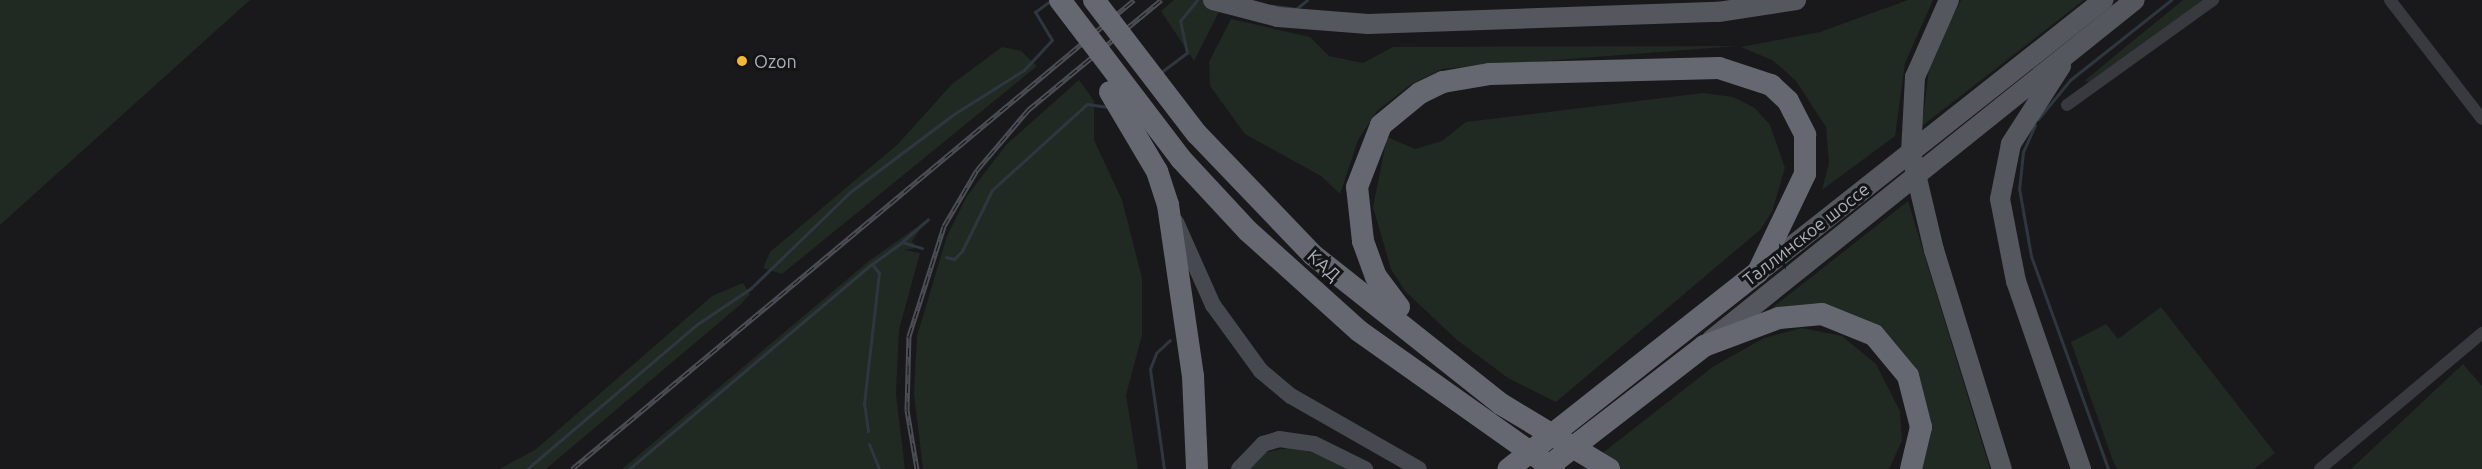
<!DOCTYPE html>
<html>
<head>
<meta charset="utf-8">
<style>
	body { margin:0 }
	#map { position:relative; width:2482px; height:469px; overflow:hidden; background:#19191b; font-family:Ubuntu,sans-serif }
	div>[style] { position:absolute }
	.green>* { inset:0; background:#202922 }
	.stream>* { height:3px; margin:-1.5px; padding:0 1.5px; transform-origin:1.5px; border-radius:1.5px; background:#2e373f }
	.street>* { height:12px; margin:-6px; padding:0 6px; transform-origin:6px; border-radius:6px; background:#393a40 }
	.secondary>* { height:16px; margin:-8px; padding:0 8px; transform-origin:8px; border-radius:8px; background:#474950 }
	.primary>* { height:20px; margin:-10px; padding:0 10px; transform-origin:10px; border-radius:10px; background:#55575f }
	.highway>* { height:22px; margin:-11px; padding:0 11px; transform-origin:11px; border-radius:11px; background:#656871 }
	.rail>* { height:5px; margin-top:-2.5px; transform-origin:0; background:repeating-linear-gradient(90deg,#141316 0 9px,#4c4e55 0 18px); box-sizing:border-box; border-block:2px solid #4c4e55 }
	.primary-bridge>* { height:20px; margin:-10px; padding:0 10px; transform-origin:10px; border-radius:10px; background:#55575f }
	.highway-bridge>* { height:22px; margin:-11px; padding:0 11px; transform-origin:11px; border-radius:11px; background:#656871 }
	.dots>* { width:16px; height:16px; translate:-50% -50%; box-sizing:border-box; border:3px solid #141316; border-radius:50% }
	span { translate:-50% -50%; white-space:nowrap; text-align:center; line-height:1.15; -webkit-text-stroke:6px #141316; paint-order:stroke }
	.poi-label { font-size:18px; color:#abafbb }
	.left { translate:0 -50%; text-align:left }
	.street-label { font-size:18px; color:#abafbb }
</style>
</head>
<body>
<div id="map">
	<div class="green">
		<i style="clip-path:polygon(0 0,250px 0,0 225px)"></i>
		<i style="clip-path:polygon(1174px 0,1225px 0,1194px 61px,1161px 11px)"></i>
		<i style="clip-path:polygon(1908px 0,1933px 0,1905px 63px,1895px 136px,1822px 190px,1829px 163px,1826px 127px,1796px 81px,1774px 61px,1741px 47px,1820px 32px)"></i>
		<i style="clip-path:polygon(1961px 0,2084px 0,1922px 126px,1930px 60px)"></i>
		<i style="clip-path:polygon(2183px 0,2203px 0,2092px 82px,2084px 81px)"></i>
		<i style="clip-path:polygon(1231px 19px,1310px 37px,1329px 56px,1363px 63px,1393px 47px,1737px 46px,1442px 69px,1410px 85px,1377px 111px,1358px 140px,1340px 194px,1321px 176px,1245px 134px,1210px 86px,1209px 62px)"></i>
		<i style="clip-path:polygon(1002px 47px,1021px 51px,1037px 66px,782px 274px,763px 268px,770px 252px,898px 144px,952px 84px)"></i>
		<i style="clip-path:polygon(1079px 80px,1094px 101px,1094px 140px,1122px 200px,1142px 278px,1142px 335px,1126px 395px,1138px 469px,923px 469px,914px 394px,917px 336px,947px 236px,967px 196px,1006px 145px)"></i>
		<i style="clip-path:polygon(1703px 93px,1733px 97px,1755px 108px,1770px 125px,1785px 168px,1772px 212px,1760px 230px,1556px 402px,1508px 378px,1457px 340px,1405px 291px,1391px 269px,1373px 207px,1387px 137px,1415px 149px,1442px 141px,1466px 122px)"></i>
		<i style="clip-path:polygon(1908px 201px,1990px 469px,1919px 469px,1924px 452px,1887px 338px,1763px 315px)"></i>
		<i style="clip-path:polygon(928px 219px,912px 241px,917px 248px,904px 250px,920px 253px,899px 330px,896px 394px,905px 469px,622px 469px,869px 261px)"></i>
		<i style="clip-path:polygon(743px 283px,750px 294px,741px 304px,546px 469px,499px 469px,535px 450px,712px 296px)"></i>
		<i style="clip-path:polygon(2161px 307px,2275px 453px,2254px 469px,2117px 469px,2113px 461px,2071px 342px,2106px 324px,2118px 339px)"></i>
		<i style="clip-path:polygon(1802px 328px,1842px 336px,1876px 364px,1900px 411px,1902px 441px,1889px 469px,1582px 469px,1714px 366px,1764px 338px)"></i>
		<i style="clip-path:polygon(2463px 364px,2482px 386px,2482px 469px,2351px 469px)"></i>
		<i style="clip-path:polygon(1293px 447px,1321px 455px,1347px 469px,1247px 469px,1263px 453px)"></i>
	</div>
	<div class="stream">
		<i style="left:1273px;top:6px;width:23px;rotate:7deg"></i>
		<i style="left:1296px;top:9px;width:14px;rotate:-39deg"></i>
		<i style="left:1160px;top:73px;width:34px;rotate:-37deg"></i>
		<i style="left:1187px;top:53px;width:33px;rotate:-102deg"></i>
		<i style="left:1180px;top:21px;width:27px;rotate:-51deg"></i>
		<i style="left:2038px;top:119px;width:50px;rotate:-50.6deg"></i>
		<i style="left:2070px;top:80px;width:129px;rotate:-38.4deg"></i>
		<i style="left:2035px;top:125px;width:30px;rotate:114deg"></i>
		<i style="left:2023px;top:152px;width:36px;rotate:96deg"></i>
		<i style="left:2019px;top:188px;width:69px;rotate:80deg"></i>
		<i style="left:2031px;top:256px;width:226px;rotate:70.1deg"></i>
		<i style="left:903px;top:241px;width:33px;rotate:-41deg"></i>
		<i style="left:946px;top:257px;width:8px;rotate:14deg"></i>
		<i style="left:954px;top:259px;width:11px;rotate:-45deg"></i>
		<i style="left:962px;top:251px;width:68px;rotate:-63.8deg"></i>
		<i style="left:992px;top:190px;width:128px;rotate:-42.2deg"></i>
		<i style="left:1087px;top:104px;width:21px;rotate:8deg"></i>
		<i style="left:868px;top:431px;width:27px;rotate:-98deg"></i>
		<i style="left:864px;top:404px;width:132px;rotate:-83.5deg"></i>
		<i style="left:879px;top:273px;width:11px;rotate:-128deg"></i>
		<i style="left:869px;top:444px;width:27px;rotate:68deg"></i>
		<i style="left:527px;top:469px;width:222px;rotate:-40.4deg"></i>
		<i style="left:696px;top:325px;width:66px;rotate:-33.9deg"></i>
		<i style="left:751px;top:288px;width:138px;rotate:-44.1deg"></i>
		<i style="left:850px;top:192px;width:130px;rotate:-36.9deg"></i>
		<i style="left:954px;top:114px;width:83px;rotate:-32.2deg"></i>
		<i style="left:1024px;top:70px;width:41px;rotate:-47deg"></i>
		<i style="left:1052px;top:40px;width:33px;rotate:-121deg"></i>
		<i style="left:1035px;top:12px;width:19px;rotate:-36deg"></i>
		<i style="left:629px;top:469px;width:318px;rotate:-40.2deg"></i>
		<i style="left:872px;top:264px;width:37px;rotate:-36deg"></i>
		<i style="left:902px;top:242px;width:21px;rotate:17deg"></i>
		<i style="left:1164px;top:469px;width:101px;rotate:-98deg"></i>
		<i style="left:1150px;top:369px;width:17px;rotate:-69deg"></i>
		<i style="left:1156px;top:353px;width:19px;rotate:-43deg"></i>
	</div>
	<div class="street">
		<i style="left:2390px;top:0;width:150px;rotate:52.3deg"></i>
		<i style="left:2067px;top:105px;width:180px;rotate:-35.7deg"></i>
		<i style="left:2320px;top:469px;width:212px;rotate:-40deg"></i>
	</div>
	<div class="secondary">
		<i style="left:1176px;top:222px;width:91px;rotate:66deg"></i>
		<i style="left:1213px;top:305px;width:82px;rotate:54deg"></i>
		<i style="left:1261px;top:371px;width:39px;rotate:40deg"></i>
		<i style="left:1291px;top:396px;width:147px;rotate:29.7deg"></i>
		<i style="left:1239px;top:469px;width:35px;rotate:-46deg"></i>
		<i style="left:1263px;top:444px;width:17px;rotate:-17deg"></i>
		<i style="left:1279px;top:439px;width:35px;rotate:8deg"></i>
		<i style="left:1314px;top:444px;width:57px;rotate:26.1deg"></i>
	</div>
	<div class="primary">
		<i style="left:1213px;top:0;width:67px;rotate:14.7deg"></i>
		<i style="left:1278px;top:17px;width:90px;rotate:4.4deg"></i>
		<i style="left:1368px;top:24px;width:350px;rotate:-2deg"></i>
		<i style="left:1718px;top:12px;width:79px;rotate:-8.7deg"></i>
		<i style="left:2061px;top:66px;width:93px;rotate:122.7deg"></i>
		<i style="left:2011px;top:144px;width:56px;rotate:101.3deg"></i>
		<i style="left:2000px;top:199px;width:84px;rotate:79deg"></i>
		<i style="left:2016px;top:281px;width:199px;rotate:70.9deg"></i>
		<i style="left:1915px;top:77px;width:84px;rotate:-66.2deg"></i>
		<i style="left:1934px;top:250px;width:229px;rotate:72.8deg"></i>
		<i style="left:1759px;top:272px;width:439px;rotate:-38.3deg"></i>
		<i style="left:1711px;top:340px;width:543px;rotate:-38.73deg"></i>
	</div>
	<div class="highway">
		<i style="left:1157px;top:171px;width:36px;rotate:72deg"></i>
		<i style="left:1168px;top:205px;width:173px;rotate:81.7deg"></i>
		<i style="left:1193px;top:376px;width:93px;rotate:87.5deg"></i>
		<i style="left:1399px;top:307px;width:38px;rotate:-127deg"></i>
		<i style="left:1376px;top:277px;width:38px;rotate:-110deg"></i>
		<i style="left:1363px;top:241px;width:54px;rotate:-96.3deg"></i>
		<i style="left:1357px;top:187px;width:66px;rotate:-68.8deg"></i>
		<i style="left:1381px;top:125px;width:50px;rotate:-39.4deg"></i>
		<i style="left:1420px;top:93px;width:25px;rotate:-26deg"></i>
		<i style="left:1443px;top:82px;width:48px;rotate:-9.7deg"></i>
		<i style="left:1490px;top:74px;width:229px;rotate:-1.5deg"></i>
		<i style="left:1719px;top:68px;width:55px;rotate:18.1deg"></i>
		<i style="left:1771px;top:85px;width:23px;rotate:43deg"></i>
		<i style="left:1788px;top:101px;width:38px;rotate:63deg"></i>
		<i style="left:1805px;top:135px;width:39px;rotate:90deg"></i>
		<i style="left:1805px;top:174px;width:109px;rotate:115.6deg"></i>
		<i style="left:1758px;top:272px;width:318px;rotate:141.7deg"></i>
		<i style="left:1545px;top:469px;width:201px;rotate:-37.7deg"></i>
		<i style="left:1704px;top:346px;width:80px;rotate:-20.5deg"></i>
		<i style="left:1779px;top:318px;width:43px;rotate:-5.3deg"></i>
		<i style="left:1822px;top:314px;width:56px;rotate:22deg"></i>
		<i style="left:1874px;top:335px;width:53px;rotate:50.3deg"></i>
		<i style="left:1908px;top:376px;width:53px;rotate:75.7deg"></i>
		<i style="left:1921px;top:427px;width:43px;rotate:103.4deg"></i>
	</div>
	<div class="rail">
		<i style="left:572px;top:469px;width:732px;rotate:-39.85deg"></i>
		<i style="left:917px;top:469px;width:60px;rotate:-99.6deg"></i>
		<i style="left:907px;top:410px;width:74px;rotate:-88.5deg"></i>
		<i style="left:909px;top:336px;width:115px;rotate:-72.3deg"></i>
		<i style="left:944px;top:226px;width:65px;rotate:-59.5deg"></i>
		<i style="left:977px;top:170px;width:79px;rotate:-49.6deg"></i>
		<i style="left:1028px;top:110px;width:173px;rotate:-39.6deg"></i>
	</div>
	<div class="primary-bridge">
		<i style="left:1915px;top:77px;width:76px;rotate:93deg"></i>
		<i style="left:1911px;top:153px;width:100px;rotate:76.7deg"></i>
	</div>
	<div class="highway-bridge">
		<i style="left:1060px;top:0;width:200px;rotate:52.7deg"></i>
		<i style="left:1181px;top:159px;width:98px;rotate:47.1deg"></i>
		<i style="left:1248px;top:231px;width:149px;rotate:42deg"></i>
		<i style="left:1359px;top:331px;width:239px;rotate:35.3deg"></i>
		<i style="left:1094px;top:0;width:169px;rotate:52.5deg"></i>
		<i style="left:1197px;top:134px;width:168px;rotate:46.2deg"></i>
		<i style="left:1313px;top:255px;width:240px;rotate:38.4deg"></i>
		<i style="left:1501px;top:404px;width:126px;rotate:31deg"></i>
		<i style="left:1110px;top:92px;width:92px;rotate:59.3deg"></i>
	</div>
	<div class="dots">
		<i style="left:742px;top:61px;background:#f4b737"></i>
	</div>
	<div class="poi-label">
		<span class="left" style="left:754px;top:61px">Ozon</span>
	</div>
	<div class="street-label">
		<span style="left:1806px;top:234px;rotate:-38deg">Таллинское шоссе</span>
		<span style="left:1324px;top:265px;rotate:42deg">КАД</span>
	</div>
</div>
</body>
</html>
